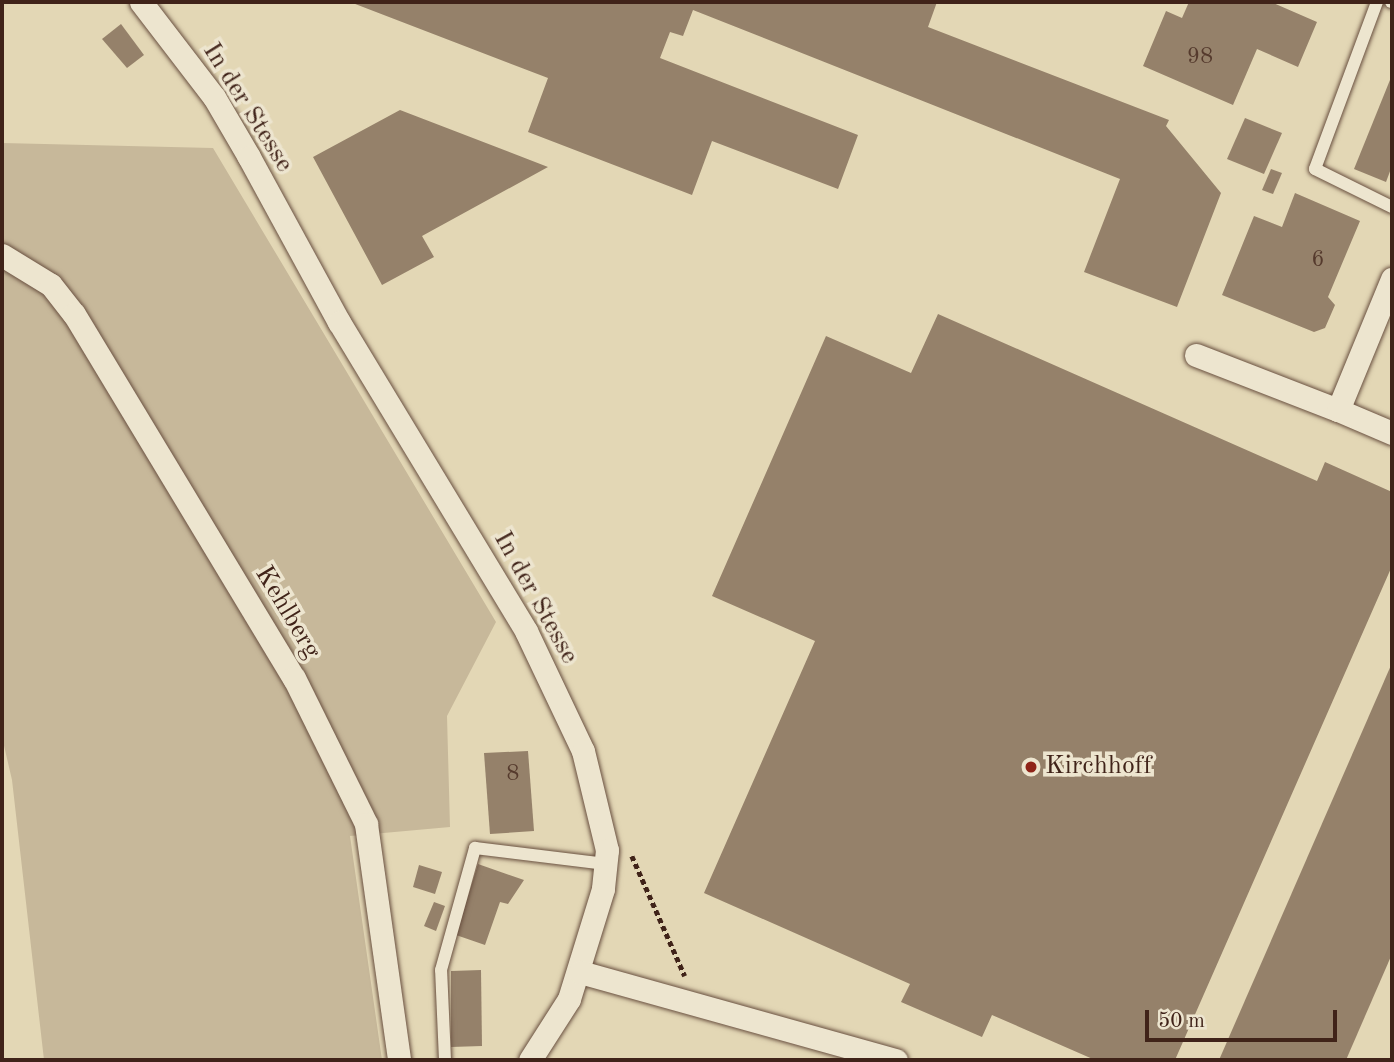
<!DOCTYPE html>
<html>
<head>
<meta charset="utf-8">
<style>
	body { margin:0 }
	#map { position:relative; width:1394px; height:1062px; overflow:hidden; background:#e3d7b5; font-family:"Old Standard TT",serif }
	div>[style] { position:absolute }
	.green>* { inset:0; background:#c7b89a }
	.building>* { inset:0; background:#95816a }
	.path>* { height:4.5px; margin-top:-2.25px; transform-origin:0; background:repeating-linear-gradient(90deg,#402319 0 5px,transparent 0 8.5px) }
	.roads { filter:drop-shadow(0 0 2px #695040) drop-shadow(0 0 2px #695040) }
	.lane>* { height:12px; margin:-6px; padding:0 6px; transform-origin:6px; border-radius:6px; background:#ede5cf }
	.street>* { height:23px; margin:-11.5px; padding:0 11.5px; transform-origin:11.5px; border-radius:11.5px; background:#ede5cf }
	.dots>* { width:19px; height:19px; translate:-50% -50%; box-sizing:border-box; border:4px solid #ede5cf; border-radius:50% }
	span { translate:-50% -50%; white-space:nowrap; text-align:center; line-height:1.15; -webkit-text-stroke:7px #ede5cf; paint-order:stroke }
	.number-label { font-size:23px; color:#553a2d }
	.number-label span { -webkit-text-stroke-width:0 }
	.street-label { font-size:26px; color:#402319 }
	.poi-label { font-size:26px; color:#402319 }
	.left { translate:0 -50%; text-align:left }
	.frame { position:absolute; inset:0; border:4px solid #402319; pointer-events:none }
	.scale { position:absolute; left:1145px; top:1010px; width:192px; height:32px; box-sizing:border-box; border:4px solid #402319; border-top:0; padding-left:9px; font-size:21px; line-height:24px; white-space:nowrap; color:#402319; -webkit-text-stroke:5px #ede5cf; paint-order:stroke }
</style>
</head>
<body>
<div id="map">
	<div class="green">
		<i style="clip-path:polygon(2px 143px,213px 148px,496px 622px,447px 716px,450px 827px,350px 836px,382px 1060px,44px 1060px,12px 780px,2px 737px)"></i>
	</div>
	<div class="building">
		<i style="clip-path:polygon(350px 2px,937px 2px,928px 27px,1169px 120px,1166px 126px,1221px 193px,1177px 307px,1084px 272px,1120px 179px,693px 10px,683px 36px,670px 32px,660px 58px,858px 135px,838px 189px,712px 141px,692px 195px,528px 132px,548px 78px)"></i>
		<i style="clip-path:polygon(1189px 2px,1271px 2px,1317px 22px,1298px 67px,1257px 49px,1233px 105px,1143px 66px,1166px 11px,1182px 18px)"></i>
		<i style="clip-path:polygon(121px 24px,144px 55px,127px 68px,102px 39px)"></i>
		<i style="clip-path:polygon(1392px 75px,1392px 166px,1386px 182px,1354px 169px)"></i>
		<i style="clip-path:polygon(400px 110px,548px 167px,422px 236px,434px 257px,382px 285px,313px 157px)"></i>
		<i style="clip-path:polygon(1245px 118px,1282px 133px,1264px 174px,1227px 159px)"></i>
		<i style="clip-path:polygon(1271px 169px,1282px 173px,1273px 194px,1262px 190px)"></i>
		<i style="clip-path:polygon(1295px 193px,1360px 221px,1328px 297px,1335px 305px,1325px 328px,1314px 332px,1222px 295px,1254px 216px,1282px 227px)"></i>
		<i style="clip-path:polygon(938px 314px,1317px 481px,1325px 462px,1392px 492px,1392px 566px,1175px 1060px,1095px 1060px,992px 1015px,982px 1037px,901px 1002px,910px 984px,704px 893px,815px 641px,712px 596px,826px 336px,911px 373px)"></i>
		<i style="clip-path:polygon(1392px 663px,1392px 954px,1346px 1060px,1219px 1060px)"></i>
		<i style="clip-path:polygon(528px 751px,534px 831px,490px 834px,484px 753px)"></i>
		<i style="clip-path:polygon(478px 864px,524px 880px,508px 904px,500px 902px,485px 945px,456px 935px)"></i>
		<i style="clip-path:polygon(419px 865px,442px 872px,435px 894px,413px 887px)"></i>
		<i style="clip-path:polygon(434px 902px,445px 906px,436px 931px,424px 926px)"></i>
		<i style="clip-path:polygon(481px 970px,482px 1046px,451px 1047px,451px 971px)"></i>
	</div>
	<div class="path">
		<i style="left:632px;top:856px;width:131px;rotate:66.2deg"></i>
	</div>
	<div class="roads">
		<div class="lane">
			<i style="left:1377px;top:2px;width:178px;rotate:110.4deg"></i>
			<i style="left:1315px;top:169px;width:86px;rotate:26.3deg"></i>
			<i style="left:1391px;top:2px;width:1px"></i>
			<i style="left:445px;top:1060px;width:90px;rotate:-92.5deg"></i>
			<i style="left:441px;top:970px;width:127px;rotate:-74.4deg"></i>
			<i style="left:475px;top:848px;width:132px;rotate:7deg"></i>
		</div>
		<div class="street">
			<i style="left:141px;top:2px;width:120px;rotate:52.5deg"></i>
			<i style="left:214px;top:97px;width:69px;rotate:59.7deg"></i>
			<i style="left:249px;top:157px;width:188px;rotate:61.4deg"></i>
			<i style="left:339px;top:322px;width:361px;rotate:58.8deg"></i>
			<i style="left:526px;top:631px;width:133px;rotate:64.6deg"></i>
			<i style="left:583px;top:751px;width:102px;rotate:76.4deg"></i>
			<i style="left:607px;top:850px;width:39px;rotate:96deg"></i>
			<i style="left:603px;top:889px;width:115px;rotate:107.2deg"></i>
			<i style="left:569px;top:999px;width:72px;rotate:122.6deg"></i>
			<i style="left:2px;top:255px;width:57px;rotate:31.5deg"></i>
			<i style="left:51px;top:285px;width:37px;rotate:52deg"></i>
			<i style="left:74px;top:314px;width:425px;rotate:58.9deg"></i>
			<i style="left:294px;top:678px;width:163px;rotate:63.7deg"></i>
			<i style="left:366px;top:824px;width:238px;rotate:82deg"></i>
			<i style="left:1196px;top:355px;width:152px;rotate:21.2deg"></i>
			<i style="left:1338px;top:410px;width:142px;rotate:-67.6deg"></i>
			<i style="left:1338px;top:410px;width:59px;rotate:23.1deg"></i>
			<i style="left:580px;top:972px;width:328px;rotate:15.6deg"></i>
		</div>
	</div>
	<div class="dots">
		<i style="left:1031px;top:767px;background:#8f2418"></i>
	</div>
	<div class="number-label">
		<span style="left:1200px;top:57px">98</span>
		<span style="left:1318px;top:260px">6</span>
		<span style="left:513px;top:774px">8</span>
	</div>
	<div class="street-label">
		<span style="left:247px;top:108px;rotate:58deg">In der Stesse</span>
		<span style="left:535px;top:598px;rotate:61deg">In der Stesse</span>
		<span style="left:287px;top:613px;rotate:59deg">Kehlberg</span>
	</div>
	<div class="poi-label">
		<span class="left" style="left:1045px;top:767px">Kirchhoff</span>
	</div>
	<div class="frame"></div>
	<div class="scale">50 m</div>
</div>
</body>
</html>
